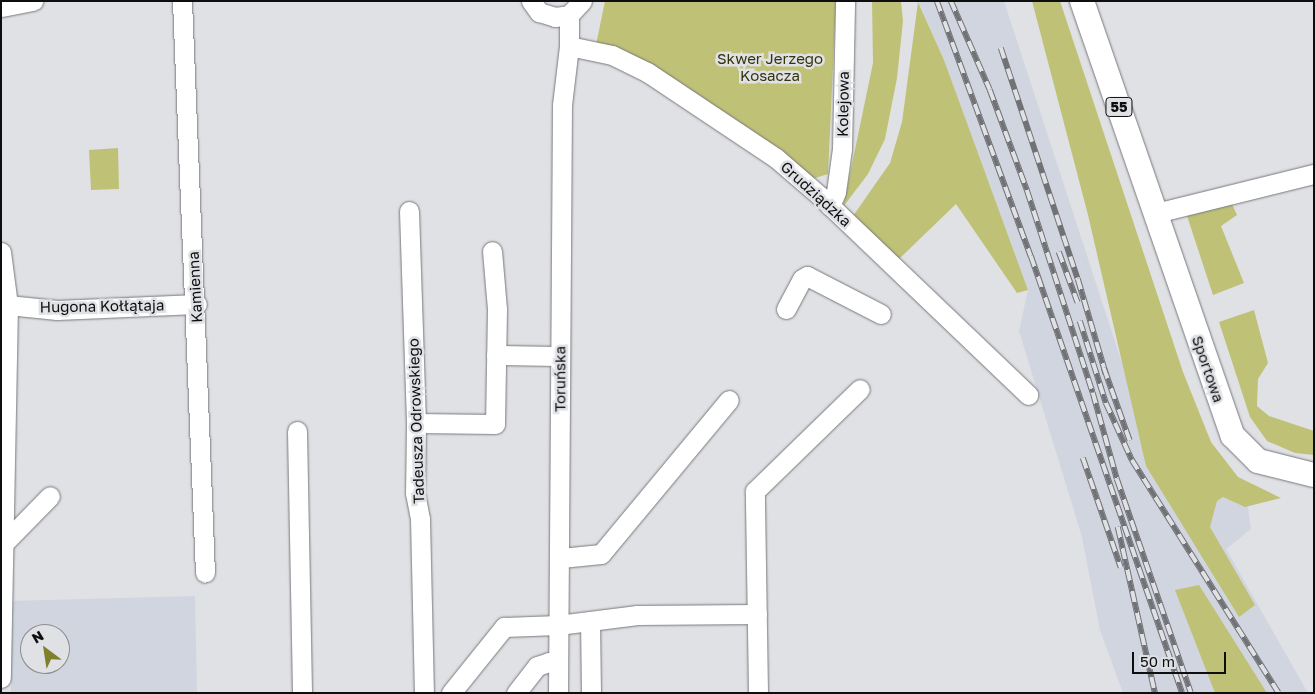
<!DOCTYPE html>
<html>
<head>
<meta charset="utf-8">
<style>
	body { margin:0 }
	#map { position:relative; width:1315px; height:694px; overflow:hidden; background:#e0e1e5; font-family:"Golos Text",sans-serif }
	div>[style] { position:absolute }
	.built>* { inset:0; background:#d1d5df }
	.green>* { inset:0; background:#bfc276 }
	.roads { filter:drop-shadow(0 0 1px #77787b) drop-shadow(0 0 1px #77787b) }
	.minor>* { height:19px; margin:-9.5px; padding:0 9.5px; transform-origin:9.5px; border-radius:9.5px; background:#fff }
	.major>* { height:24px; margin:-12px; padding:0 12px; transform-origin:12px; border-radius:12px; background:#fff }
	.rail>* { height:5.5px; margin-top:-2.75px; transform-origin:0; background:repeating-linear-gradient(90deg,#e0e1e5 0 11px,#717275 0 22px); box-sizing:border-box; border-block:1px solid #717275 }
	span { translate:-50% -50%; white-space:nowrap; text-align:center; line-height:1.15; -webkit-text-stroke:5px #e0e1e5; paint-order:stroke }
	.shield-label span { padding:1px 4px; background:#e0e1e5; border:1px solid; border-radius:4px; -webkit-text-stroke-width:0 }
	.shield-label { font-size:14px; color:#0d0e0f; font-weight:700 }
	.park-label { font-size:15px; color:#34340b }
	.street-label { font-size:15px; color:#0d0e0f }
	.frame { position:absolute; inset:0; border:2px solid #0d0e0f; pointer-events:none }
	.north { position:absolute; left:20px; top:624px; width:50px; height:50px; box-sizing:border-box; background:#e0e1e5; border:1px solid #8c8d8f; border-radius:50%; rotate:329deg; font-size:14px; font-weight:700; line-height:20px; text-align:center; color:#0d0e0f }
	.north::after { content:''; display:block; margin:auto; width:18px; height:22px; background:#7f802a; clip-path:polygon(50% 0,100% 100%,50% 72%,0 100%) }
	.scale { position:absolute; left:1132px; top:652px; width:94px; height:22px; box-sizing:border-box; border:2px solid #0d0e0f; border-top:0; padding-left:6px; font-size:15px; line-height:18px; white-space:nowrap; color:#0d0e0f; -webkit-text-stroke:4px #e0e1e5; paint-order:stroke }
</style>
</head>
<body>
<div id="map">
	<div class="built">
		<i style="clip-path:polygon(918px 1px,1004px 1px,1137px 409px,1246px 494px,1251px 529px,1226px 549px,1308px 693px,1123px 693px,1100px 630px,1082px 537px,1019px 331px,1028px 290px,944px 60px)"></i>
		<i style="clip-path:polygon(evenodd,195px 596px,197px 693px,11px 693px,11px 601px,195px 596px,30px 634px,60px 634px,60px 664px,30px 664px,30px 634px)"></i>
	</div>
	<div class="green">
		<i style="clip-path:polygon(605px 1px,836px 1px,828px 174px,812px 179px,596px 45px)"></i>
		<i style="clip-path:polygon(872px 1px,901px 1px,903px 21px,897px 78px,885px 139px,868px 174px,843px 207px,873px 63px)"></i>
		<i style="clip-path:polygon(1032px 1px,1060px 1px,1183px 372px,1211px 442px,1238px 477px,1281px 498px,1245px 507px,1223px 497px,1217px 501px,1210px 527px,1255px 605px,1239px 617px,1146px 466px,1088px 215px)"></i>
		<i style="clip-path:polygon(918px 2px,944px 60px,1028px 290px,1017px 293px,956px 204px,899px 259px,853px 216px,890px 163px,902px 122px)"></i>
		<i style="clip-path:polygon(118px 148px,119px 189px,91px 190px,89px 150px)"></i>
		<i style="clip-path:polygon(1232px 204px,1237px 215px,1221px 226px,1244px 283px,1213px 295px,1187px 216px)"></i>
		<i style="clip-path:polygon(1254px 310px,1268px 363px,1258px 379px,1257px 406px,1269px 416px,1314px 431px,1314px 455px,1295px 453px,1267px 441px,1250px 417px,1219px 322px)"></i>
		<i style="clip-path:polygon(1199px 585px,1267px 693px,1215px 693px,1175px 590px)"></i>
	</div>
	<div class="roads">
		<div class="minor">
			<i style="left:182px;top:1px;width:572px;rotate:87.7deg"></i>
			<i style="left:531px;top:1px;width:14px;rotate:54deg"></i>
			<i style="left:539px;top:12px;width:17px;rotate:17deg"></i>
			<i style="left:555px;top:17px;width:14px;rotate:-8deg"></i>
			<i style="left:569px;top:15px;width:19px;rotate:-47deg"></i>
			<i style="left:1px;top:7px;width:33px;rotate:-11deg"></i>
			<i style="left:569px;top:46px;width:44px;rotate:11.8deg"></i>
			<i style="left:612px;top:55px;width:39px;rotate:26deg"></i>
			<i style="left:647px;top:72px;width:155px;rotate:33.7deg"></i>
			<i style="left:776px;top:158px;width:58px;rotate:40.8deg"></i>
			<i style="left:820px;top:196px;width:288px;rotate:43.7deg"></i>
			<i style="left:830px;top:206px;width:15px;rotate:-67deg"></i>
			<i style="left:836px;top:192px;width:43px;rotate:-82.1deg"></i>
			<i style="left:842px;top:149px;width:148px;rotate:-88.8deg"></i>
			<i style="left:409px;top:211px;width:212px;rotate:88.1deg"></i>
			<i style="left:416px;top:423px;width:70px;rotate:90.8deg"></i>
			<i style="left:415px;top:493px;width:26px;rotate:79deg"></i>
			<i style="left:420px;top:519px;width:174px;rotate:88.7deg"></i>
			<i style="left:1156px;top:213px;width:163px;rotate:-13.9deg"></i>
			<i style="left:1px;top:252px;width:53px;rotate:82.5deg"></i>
			<i style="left:8px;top:305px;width:373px;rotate:91.1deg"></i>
			<i style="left:8px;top:305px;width:49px;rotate:5.8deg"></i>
			<i style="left:57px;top:310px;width:140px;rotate:-2.5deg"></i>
			<i style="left:786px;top:309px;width:34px;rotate:-62deg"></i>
			<i style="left:802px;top:279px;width:6px;rotate:-31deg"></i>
			<i style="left:807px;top:276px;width:83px;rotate:27.2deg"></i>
			<i style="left:496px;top:355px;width:64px;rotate:0.9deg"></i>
			<i style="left:416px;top:423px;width:79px;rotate:0.7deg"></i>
			<i style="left:495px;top:424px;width:115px;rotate:-89deg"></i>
			<i style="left:497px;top:309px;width:58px;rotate:-94.9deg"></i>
			<i style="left:297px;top:431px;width:262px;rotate:88.9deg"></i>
			<i style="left:5px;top:542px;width:64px;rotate:-45.6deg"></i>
			<i style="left:561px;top:558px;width:40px;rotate:-5.7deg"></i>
			<i style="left:601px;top:554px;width:200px;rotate:-50.3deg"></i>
			<i style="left:590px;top:621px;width:72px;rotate:89.2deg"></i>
			<i style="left:451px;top:693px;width:85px;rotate:-51.2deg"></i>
			<i style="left:504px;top:627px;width:54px;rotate:-2.1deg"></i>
			<i style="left:558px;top:625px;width:80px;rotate:-7.2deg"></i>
			<i style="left:637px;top:615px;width:120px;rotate:-0.5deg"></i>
			<i style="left:516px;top:693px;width:34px;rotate:-52deg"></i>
			<i style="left:537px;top:666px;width:13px;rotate:-18deg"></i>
			<i style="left:549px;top:662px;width:9px;rotate:6deg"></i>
			<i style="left:558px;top:693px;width:588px;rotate:-89.61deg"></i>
			<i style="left:562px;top:105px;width:59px;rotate:-83.2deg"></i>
			<i style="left:569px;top:46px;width:31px;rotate:-90deg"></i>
			<i style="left:758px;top:693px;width:202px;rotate:-90.9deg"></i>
			<i style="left:755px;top:491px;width:146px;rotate:-44.2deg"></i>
		</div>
		<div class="major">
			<i style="left:1082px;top:1px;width:460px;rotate:70.9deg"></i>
			<i style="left:1233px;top:436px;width:35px;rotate:45deg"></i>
			<i style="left:1258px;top:461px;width:58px;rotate:14deg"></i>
		</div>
	</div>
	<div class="rail">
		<i style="left:937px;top:1px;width:272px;rotate:69.8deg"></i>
		<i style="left:1031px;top:256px;width:462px;rotate:70.9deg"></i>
		<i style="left:951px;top:1px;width:97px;rotate:66.3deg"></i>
		<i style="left:990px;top:90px;width:107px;rotate:69.7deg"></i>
		<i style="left:1027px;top:190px;width:213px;rotate:72deg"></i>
		<i style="left:1093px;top:393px;width:89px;rotate:74.4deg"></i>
		<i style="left:1117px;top:479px;width:226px;rotate:70.9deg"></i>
		<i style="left:1001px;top:48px;width:243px;rotate:71.6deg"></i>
		<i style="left:1078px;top:279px;width:99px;rotate:73.6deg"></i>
		<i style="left:1059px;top:252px;width:54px;rotate:69.6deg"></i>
		<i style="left:1080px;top:321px;width:86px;rotate:72.4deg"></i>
		<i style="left:1106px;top:403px;width:63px;rotate:65.5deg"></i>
		<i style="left:1132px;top:460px;width:275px;rotate:57.8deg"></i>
		<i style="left:1104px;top:368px;width:77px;rotate:70.4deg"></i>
		<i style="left:1083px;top:458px;width:116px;rotate:70.9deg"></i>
		<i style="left:1118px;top:527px;width:170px;rotate:77.4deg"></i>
	</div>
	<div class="shield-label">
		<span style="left:1119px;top:107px">55</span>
	</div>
	<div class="park-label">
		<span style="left:770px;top:67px">Skwer Jerzego<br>Kosacza</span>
	</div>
	<div class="street-label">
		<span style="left:843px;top:104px;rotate:-89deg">Kolejowa</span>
		<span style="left:816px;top:194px;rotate:42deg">Grudziądzka</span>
		<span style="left:195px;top:287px;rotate:-93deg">Kamienna</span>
		<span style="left:102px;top:306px;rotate:-1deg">Hugona Kołłątaja</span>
		<span style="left:1208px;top:369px;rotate:71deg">Sportowa</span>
		<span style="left:560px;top:379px;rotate:-90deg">Toruńska</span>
		<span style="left:416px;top:421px;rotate:-92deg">Tadeusza Odrowskiego</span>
	</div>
	<div class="frame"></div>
	<div class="north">N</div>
	<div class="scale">50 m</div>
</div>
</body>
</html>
